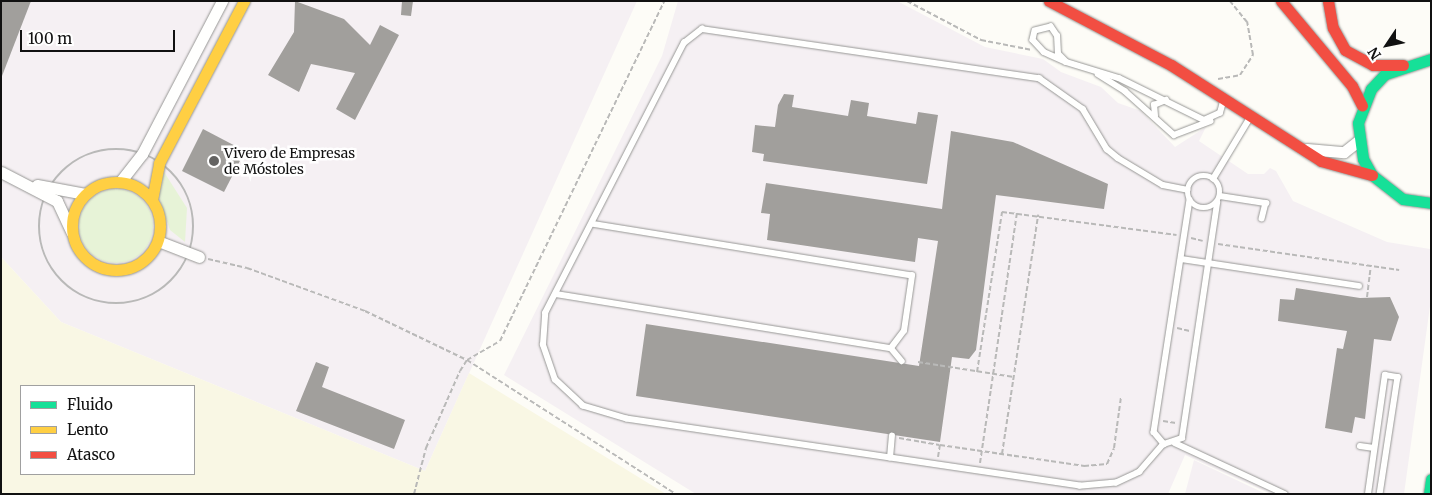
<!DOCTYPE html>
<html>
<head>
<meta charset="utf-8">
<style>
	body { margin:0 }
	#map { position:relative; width:1432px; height:495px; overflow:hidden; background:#fdfcf7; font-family:Merriweather,serif }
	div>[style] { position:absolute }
	.industrial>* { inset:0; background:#f5f0f3 }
	.farmland>* { inset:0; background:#f9f7e4 }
	.green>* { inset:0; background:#e7f3d7 }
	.round { border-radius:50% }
	.building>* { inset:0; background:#a19f9c }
	.path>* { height:2px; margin-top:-1px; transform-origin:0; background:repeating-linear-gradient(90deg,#b9b9b8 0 5px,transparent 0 7.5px) }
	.path>.ring { margin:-1px; padding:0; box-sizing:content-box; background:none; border:2px solid #b9b9b8; border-radius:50% }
	.roads { filter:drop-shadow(0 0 1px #979795) drop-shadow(0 0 1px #979795) }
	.lane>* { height:5.5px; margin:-2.75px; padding:0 2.75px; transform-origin:2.75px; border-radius:2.75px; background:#fffffe }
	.lane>.ring { margin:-2.75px; padding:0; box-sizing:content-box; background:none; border:5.5px solid #fffffe; border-radius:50% }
	.street>* { height:11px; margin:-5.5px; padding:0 5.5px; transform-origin:5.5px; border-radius:5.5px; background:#fffffe }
	.fast>* { height:11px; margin:-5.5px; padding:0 5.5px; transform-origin:5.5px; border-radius:5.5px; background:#16e098 }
	.slow>* { height:11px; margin:-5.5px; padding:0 5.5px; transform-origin:5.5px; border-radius:5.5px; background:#ffcf43 }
	.slow>.ring { margin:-5.5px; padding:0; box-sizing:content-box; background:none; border:11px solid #ffcf43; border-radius:50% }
	.jam>* { height:11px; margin:-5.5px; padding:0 5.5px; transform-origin:5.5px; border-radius:5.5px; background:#f24e42 }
	.dots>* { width:14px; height:14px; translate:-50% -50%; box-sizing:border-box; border:2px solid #fff; border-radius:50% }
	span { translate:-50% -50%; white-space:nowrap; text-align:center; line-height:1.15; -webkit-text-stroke:5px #fff; paint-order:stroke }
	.poi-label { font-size:14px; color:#111 }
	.left { translate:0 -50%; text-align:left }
	.frame { position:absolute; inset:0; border:2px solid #111; pointer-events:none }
	.legend { position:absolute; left:20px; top:385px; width:175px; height:90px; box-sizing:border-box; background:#fff; border:1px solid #a0a0a0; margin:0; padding:6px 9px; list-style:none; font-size:15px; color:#111 }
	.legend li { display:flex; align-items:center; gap:10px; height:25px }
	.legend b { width:25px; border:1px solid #a0a0a0 }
	.north { position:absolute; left:1362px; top:20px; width:50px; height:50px; -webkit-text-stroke:4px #fff; paint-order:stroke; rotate:236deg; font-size:14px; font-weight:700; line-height:20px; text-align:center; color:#111 }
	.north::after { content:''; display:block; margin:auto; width:18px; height:22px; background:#111; clip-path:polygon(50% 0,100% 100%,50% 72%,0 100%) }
	.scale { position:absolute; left:20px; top:30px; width:155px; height:22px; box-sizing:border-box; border:2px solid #111; border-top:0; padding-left:6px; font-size:15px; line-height:18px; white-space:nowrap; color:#111; -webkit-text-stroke:4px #fff; paint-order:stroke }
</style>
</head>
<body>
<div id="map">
	<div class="industrial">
		<i style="clip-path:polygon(1px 1px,637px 1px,425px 471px,61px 322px,1px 257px)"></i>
		<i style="clip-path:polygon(678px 1px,897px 1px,985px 47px,1043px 59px,1061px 72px,1101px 87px,1118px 103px,1141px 111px,1175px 147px,1206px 127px,1199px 141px,1248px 174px,1264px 174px,1270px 168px,1276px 171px,1293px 201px,1387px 242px,1430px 249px,1431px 299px,1404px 494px,1271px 494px,1185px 455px,1168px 494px,696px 494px,504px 375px,662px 56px)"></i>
		<i style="clip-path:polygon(1194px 460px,1266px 494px,1185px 494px)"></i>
	</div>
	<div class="farmland">
		<i style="clip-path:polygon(evenodd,1px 257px,61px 322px,425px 471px,469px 373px,666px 494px,1px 494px,1px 257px,21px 386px,194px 386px,194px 474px,21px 474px,21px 386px)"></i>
	</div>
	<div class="green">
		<i style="clip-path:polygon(164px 172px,187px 208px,185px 242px,170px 230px,159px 197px)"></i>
		<i class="round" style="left:79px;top:189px;width:74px;height:74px"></i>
	</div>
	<div class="building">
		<i style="clip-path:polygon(1px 1px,31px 1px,2px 76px,1px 76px)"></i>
		<i style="clip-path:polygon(295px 1px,344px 19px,370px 45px,380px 25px,399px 35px,355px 120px,336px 109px,355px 73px,311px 64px,299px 92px,268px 75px,294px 32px)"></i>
		<i style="clip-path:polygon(402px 1px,413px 1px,411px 16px,401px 15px)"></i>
		<i style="clip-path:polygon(784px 94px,794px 95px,792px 107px,848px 116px,851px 100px,869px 103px,867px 116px,916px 124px,918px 112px,938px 115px,927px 184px,763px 161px,764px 154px,752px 152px,755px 125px,775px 127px,778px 105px)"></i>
		<i style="clip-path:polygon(203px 129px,245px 151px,224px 192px,182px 171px)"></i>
		<i style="clip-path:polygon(951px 131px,1013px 142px,1108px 184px,1104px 209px,996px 195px,976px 350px,969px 359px,952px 357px,940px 442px,636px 396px,646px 324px,919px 366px,938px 241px,918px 238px,915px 262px,767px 240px,770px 214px,761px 213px,766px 183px,942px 209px)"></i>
		<i style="clip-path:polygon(1296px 288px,1360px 298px,1390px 297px,1399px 317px,1391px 341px,1374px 339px,1365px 419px,1355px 417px,1352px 433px,1325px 428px,1337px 348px,1343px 349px,1347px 331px,1278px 321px,1280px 299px,1294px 300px)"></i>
		<i style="clip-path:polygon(316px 362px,329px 367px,322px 387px,405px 420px,394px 449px,296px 411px)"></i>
	</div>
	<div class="path">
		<i style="left:907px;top:1px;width:84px;rotate:27.8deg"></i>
		<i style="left:981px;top:40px;width:52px;rotate:11.1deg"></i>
		<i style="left:1218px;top:79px;width:22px;rotate:-10deg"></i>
		<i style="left:1240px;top:75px;width:24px;rotate:-57deg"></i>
		<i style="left:1253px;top:55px;width:34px;rotate:-100deg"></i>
		<i style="left:1247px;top:22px;width:27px;rotate:-129deg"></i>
		<i class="ring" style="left:39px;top:149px;width:152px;height:152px"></i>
		<i style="left:1191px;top:238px;width:12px;rotate:14deg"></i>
		<i style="left:1218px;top:244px;width:183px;rotate:8.2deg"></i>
		<i style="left:208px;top:259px;width:40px;rotate:13deg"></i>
		<i style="left:247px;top:268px;width:126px;rotate:20deg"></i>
		<i style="left:365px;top:311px;width:113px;rotate:25.7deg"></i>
		<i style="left:467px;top:360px;width:248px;rotate:32.7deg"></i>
		<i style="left:1367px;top:297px;width:31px;rotate:-83deg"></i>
		<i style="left:1177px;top:328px;width:13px;rotate:13deg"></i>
		<i style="left:918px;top:362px;width:97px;rotate:8.9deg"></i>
		<i style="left:977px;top:372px;width:162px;rotate:-81.1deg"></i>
		<i style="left:1002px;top:212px;width:176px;rotate:7.5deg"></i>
		<i style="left:1163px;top:421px;width:13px;rotate:9deg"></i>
		<i style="left:899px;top:438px;width:41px;rotate:9.9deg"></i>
		<i style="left:1002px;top:454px;width:242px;rotate:-81.4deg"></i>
		<i style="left:938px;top:457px;width:12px;rotate:-81deg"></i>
		<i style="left:940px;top:445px;width:146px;rotate:8.3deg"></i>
		<i style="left:1084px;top:466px;width:23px;rotate:-5deg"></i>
		<i style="left:1107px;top:464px;width:17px;rotate:-66deg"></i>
		<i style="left:1114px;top:448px;width:51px;rotate:-82.2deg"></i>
		<i style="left:980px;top:463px;width:253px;rotate:-81.6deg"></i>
		<i style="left:414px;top:494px;width:48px;rotate:-75.4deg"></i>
		<i style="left:426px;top:448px;width:84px;rotate:-66.2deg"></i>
		<i style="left:460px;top:371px;width:13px;rotate:-58deg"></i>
		<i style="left:467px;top:360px;width:38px;rotate:-30deg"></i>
		<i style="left:500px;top:341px;width:377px;rotate:-64.2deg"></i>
	</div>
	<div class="roads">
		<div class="lane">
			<i style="left:1066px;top:62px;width:11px;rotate:-135deg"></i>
			<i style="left:1058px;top:54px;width:18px;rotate:-93deg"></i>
			<i style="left:1057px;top:36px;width:11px;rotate:-124deg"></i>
			<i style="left:1051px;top:27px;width:16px;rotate:166deg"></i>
			<i style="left:1035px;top:31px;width:9px;rotate:103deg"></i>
			<i style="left:1033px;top:40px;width:16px;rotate:47deg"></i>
			<i style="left:1044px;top:52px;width:24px;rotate:24deg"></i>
			<i style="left:1066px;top:62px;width:55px;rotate:16.8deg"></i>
			<i style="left:1119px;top:78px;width:95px;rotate:26.3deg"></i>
			<i style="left:1204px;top:120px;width:17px;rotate:-24deg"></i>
			<i style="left:1220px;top:113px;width:11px;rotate:-75deg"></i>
			<i style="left:1098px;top:74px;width:32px;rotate:32deg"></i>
			<i style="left:1125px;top:91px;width:66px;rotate:41.9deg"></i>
			<i style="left:1174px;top:135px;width:39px;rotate:-21deg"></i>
			<i style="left:1155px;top:116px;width:11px;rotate:-95deg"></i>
			<i style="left:1154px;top:105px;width:13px;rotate:-23deg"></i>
			<i class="ring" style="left:1188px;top:176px;width:26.5px;height:26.5px"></i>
			<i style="left:1213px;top:179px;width:74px;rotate:-58.9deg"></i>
			<i style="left:1220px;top:196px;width:47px;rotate:8.7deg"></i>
			<i style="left:1266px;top:203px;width:16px;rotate:104deg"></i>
			<i style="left:1190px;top:200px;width:235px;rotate:98.8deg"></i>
			<i style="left:1154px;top:432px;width:16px;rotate:50deg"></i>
			<i style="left:1164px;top:444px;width:19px;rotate:-18deg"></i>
			<i style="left:1182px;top:438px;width:238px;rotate:-81.5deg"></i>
			<i style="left:1181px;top:259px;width:180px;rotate:8.6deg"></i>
			<i style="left:556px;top:294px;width:339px;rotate:9.2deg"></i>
			<i style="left:891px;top:348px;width:21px;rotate:-53deg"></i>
			<i style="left:904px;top:331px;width:56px;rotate:-81.7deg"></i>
			<i style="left:912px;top:276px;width:324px;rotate:-170.8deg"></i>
			<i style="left:891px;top:348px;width:17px;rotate:50deg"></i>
			<i style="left:1175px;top:443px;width:121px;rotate:24.9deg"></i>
			<i style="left:1164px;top:444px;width:37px;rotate:131deg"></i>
			<i style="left:1140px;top:472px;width:26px;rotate:155deg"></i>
			<i style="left:1116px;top:483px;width:36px;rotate:175deg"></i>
			<i style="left:1080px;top:486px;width:458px;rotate:-171.6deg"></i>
			<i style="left:627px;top:419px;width:46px;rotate:-163.5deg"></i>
			<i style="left:583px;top:406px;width:38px;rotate:-137deg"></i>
			<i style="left:555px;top:380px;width:37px;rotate:-109deg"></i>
			<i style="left:543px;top:345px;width:32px;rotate:-86deg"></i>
			<i style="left:545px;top:313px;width:304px;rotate:-62.8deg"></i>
			<i style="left:684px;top:43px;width:23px;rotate:-38deg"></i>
			<i style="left:702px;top:29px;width:341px;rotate:8.3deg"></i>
			<i style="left:1039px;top:78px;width:54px;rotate:35.2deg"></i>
			<i style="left:1083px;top:109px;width:47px;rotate:59deg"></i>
			<i style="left:1107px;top:149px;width:14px;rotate:39deg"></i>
			<i style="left:1118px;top:158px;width:52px;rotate:31deg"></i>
			<i style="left:1163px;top:185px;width:25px;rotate:11deg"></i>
			<i style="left:1360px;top:446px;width:14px;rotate:8deg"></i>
			<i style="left:890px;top:458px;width:22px;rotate:-85deg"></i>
			<i style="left:1368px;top:494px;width:120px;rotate:-81.9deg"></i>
			<i style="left:1385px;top:375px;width:13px;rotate:9deg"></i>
			<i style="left:1398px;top:377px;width:118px;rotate:98.7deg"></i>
		</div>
		<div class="street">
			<i style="left:1307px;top:149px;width:37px;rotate:5deg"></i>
			<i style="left:1344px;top:152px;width:18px;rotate:-38deg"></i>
			<i style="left:1px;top:172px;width:63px;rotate:27.4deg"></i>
			<i style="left:57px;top:201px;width:35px;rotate:65deg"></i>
			<i style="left:120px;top:182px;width:36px;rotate:-52deg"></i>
			<i style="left:142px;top:154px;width:173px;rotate:-62.4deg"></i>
			<i style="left:37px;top:185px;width:49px;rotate:10.6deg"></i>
			<i style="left:158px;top:241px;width:44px;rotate:21.3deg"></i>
		</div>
		<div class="fast">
			<i style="left:1431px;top:59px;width:48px;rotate:161.9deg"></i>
			<i style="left:1385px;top:74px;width:21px;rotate:133deg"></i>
			<i style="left:1371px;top:89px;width:36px;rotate:111deg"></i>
			<i style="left:1358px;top:123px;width:36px;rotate:82deg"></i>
			<i style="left:1363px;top:159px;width:18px;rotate:61deg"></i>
			<i style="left:1372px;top:175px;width:39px;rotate:38deg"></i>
			<i style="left:1403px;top:199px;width:28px;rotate:8deg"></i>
			<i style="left:1429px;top:494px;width:15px;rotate:-82deg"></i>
		</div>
		<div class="slow">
			<i class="ring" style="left:72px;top:182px;width:77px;height:77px"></i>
			<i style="left:152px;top:200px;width:38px;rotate:-79deg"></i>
			<i style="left:159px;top:163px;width:183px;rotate:-62.3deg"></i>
		</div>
		<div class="jam">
			<i style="left:1049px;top:1px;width:138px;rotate:27.7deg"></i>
			<i style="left:1171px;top:65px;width:178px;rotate:32.6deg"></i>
			<i style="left:1321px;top:161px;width:53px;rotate:15.4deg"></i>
			<i style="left:1281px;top:1px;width:111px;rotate:50.1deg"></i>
			<i style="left:1352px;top:86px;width:22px;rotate:63deg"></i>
			<i style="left:1328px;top:1px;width:27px;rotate:80deg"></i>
			<i style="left:1333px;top:28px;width:25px;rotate:61deg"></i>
			<i style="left:1345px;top:50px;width:32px;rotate:28deg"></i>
			<i style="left:1373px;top:65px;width:30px"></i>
		</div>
	</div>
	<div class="dots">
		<i style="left:214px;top:161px;background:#646362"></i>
	</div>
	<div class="poi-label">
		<span class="left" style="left:224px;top:161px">Vivero de Empresas<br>de Móstoles</span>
	</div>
	<div class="frame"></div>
	<ul class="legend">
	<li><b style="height:6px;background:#16e098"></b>Fluido</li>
	<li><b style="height:6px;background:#ffcf43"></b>Lento</li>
	<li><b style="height:6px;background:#f24e42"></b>Atasco</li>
	</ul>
	<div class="north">N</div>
	<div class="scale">100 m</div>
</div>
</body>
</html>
